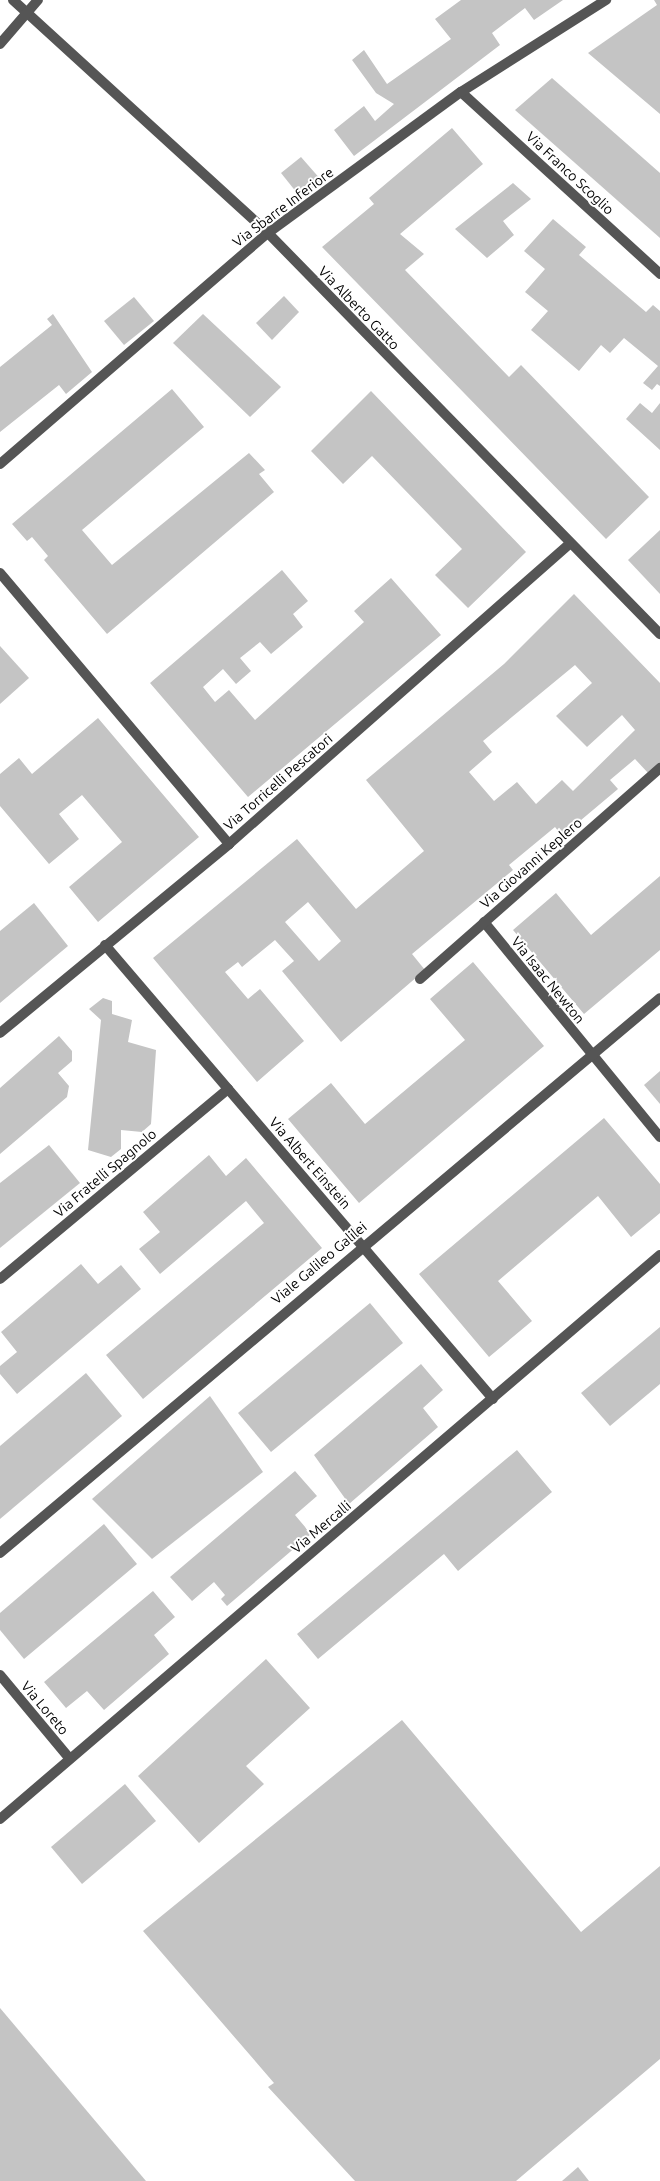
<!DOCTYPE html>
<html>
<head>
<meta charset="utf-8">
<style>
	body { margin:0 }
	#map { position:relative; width:660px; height:2181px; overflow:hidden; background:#fff; font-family:Ubuntu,sans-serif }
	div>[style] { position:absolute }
	.building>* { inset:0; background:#c4c4c4 }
	.minor>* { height:10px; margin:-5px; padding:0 5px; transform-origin:5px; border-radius:5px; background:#555 }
	.tertiary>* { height:10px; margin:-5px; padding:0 5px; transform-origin:5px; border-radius:5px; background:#555 }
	span { translate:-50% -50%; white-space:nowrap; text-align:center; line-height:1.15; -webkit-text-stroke:4px #fff; paint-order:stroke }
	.street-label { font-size:14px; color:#000 }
</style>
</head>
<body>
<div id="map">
	<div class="building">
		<i style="clip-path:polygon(461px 0,563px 0,534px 20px,525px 8px,492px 33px,500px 45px,354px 156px,334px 130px,364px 106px,375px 121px,394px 104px,376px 93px,352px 60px,364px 50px,387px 84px,451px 39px,435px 19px)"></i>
		<i style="clip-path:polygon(654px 0,660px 0,660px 114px,588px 53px,657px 5px)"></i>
		<i style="clip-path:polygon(552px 78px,660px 173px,660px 238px,515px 110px)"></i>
		<i style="clip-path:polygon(452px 128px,483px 164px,400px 234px,424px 254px,405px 270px,509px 377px,521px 365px,649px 497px,606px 539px,322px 247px,374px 204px,369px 198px)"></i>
		<i style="clip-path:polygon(301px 157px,322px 181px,301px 198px,281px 173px)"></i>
		<i style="clip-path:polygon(513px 183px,531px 199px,503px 221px,514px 235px,487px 258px,455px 229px)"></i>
		<i style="clip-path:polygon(553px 219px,586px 247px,579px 255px,646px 312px,653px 305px,660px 311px,660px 386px,657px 384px,652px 390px,643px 383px,658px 366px,624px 338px,610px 353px,601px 345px,579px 371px,531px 330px,548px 311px,525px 292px,545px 269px,524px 251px)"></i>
		<i style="clip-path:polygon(284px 296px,299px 312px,272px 340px,256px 323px)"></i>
		<i style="clip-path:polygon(134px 297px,154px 321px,124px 345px,104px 321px)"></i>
		<i style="clip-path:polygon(53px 314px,92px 372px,66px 394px,59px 385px,0 432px,0 367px,52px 325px,47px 319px)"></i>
		<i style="clip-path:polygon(203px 314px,281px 387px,250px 417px,173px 343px)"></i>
		<i style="clip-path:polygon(172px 389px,204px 427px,82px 530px,112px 565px,249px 453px,265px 470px,259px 474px,274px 492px,107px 634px,44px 560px,48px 556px,32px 537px,27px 541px,12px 524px)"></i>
		<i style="clip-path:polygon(371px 391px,526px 552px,468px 608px,435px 575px,462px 549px,372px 456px,343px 484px,311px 451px)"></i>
		<i style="clip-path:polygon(640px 403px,652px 413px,660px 403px,660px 450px,626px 419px)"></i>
		<i style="clip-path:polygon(660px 530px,660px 594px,628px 560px)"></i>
		<i style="clip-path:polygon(282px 570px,308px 601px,293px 614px,303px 627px,271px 654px,260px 642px,240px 658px,251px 671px,236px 684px,223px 669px,203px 687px,215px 702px,229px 690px,255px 720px,364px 622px,354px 611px,391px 578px,441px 635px,248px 797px,150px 683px)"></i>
		<i style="clip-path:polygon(evenodd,574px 594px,660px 683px,660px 765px,649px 774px,635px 759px,610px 780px,618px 789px,562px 836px,555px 827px,509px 865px,513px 870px,412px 954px,425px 970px,341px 1042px,282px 971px,294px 961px,275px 940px,242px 967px,238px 962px,225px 972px,248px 999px,260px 989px,304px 1041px,257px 1082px,153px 958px,297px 839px,356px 909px,411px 862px,424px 851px,366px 780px,504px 664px,574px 594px,575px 665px,592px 683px,556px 716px,587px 747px,622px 715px,635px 730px,573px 791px,562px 780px,536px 804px,517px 782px,494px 801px,469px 772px,492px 752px,483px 741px,575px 665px,574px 594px,308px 902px,341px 941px,319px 961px,285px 922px,308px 902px)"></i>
		<i style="clip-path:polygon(0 646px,29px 678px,0 704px)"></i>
		<i style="clip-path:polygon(98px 718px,199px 837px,98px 922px,69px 887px,122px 842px,82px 795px,59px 814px,79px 839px,49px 864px,0 806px,0 774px,19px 758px,32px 774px)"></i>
		<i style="clip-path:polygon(660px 876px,660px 950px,584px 1014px,513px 930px,556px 893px,591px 935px)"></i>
		<i style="clip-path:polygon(34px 903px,68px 946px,0 1003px,0 931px)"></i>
		<i style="clip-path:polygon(473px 962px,544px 1046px,359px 1203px,288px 1119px,331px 1083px,365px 1124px,465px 1040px,430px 999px)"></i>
		<i style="clip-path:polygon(103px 998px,112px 1001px,112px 1014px,132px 1020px,128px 1042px,156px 1050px,151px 1124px,142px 1132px,121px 1130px,121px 1149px,111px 1157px,88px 1150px,101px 1020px,89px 1009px)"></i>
		<i style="clip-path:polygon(59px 1036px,72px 1051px,72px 1061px,58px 1073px,69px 1086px,67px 1097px,0 1154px,0 1088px)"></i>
		<i style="clip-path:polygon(660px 1071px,660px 1104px,644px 1085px)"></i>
		<i style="clip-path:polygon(604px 1118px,660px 1184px,660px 1213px,631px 1237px,598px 1196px,498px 1281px,532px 1321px,489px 1357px,419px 1274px)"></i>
		<i style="clip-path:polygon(49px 1145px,80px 1183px,0 1248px,0 1183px)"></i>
		<i style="clip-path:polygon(209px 1155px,226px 1176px,246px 1158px,322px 1248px,143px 1399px,106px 1355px,264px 1223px,246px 1201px,160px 1274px,139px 1249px,160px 1232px,143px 1212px)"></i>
		<i style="clip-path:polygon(81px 1264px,98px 1284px,121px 1265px,141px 1289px,17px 1394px,0 1374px,0 1366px,17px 1352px,1px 1332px)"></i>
		<i style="clip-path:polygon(370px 1303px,403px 1343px,271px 1452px,238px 1413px)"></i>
		<i style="clip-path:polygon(660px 1327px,660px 1384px,610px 1426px,581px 1393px)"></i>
		<i style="clip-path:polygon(421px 1364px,443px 1390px,423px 1408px,438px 1427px,349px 1504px,314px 1455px)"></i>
		<i style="clip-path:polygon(86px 1373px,122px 1416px,0 1519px,0 1446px)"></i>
		<i style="clip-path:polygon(210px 1396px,263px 1472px,152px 1559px,92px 1499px)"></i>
		<i style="clip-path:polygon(517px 1450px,552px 1492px,458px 1571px,444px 1554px,318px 1659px,297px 1634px)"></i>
		<i style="clip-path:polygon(295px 1471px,317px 1496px,295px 1515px,311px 1534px,227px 1606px,221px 1599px,225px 1595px,214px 1582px,192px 1601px,170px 1577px)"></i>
		<i style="clip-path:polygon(104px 1524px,137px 1564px,24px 1659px,0 1630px,0 1613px)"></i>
		<i style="clip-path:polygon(153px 1591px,175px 1617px,154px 1635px,169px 1654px,104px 1710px,87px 1691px,66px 1708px,44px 1682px)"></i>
		<i style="clip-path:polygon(266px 1659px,310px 1708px,246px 1766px,264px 1784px,199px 1843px,138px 1776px)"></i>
		<i style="clip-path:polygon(402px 1720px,581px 1932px,660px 1866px,660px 2059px,516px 2181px,355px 2181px,268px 2087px,274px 2083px,143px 1931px)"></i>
		<i style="clip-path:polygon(125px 1784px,156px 1821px,82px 1884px,51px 1847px)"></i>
		<i style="clip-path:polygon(0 2008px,146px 2181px,0 2181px)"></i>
		<i style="clip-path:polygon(578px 2167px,589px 2181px,562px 2181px)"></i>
	</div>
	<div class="minor">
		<i style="left:13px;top:0;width:345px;rotate:42.4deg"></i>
		<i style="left:268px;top:233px;width:561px;rotate:45.65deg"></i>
		<i style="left:0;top:44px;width:58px;rotate:-49.2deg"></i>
		<i style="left:461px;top:92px;width:270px;rotate:42.4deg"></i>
		<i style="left:0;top:464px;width:354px;rotate:-40.8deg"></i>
		<i style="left:268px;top:233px;width:239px;rotate:-36.2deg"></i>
		<i style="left:461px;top:92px;width:172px;rotate:-32.4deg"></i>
		<i style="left:0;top:573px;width:355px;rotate:49.8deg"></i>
		<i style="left:484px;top:922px;width:278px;rotate:50.7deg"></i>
		<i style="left:105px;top:945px;width:597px;rotate:49.48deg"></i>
		<i style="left:420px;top:979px;width:320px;rotate:-41.3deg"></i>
		<i style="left:0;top:1033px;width:297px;rotate:-39.5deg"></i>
		<i style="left:229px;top:844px;width:453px;rotate:-41.4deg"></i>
		<i style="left:0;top:1279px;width:297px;rotate:-39.8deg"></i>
		<i style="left:0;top:1675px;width:109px;rotate:50.2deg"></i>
	</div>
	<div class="tertiary">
		<i style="left:0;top:1553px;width:862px;rotate:-40.06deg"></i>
		<i style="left:0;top:1819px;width:868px;rotate:-40.52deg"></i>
	</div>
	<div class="street-label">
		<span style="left:570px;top:173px;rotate:43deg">Via Franco Scoglio</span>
		<span style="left:283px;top:207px;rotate:-37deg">Via Sbarre Inferiore</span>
		<span style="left:359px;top:308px;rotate:46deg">Via Alberto Gatto</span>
		<span style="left:278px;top:782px;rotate:-41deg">Via Torricelli Pescatori</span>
		<span style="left:531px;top:863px;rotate:-41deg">Via Giovanni Keplero</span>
		<span style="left:548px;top:980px;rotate:51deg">Via Isaac Newton</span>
		<span style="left:310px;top:1163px;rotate:49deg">Via Albert Einstein</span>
		<span style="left:105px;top:1173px;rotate:-40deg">Via Fratelli Spagnolo</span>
		<span style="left:319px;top:1263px;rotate:-40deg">Viale Galileo Galilei</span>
		<span style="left:321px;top:1527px;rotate:-40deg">Via Mercalli</span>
		<span style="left:45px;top:1708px;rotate:50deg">Via Loreto</span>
	</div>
</div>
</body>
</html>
